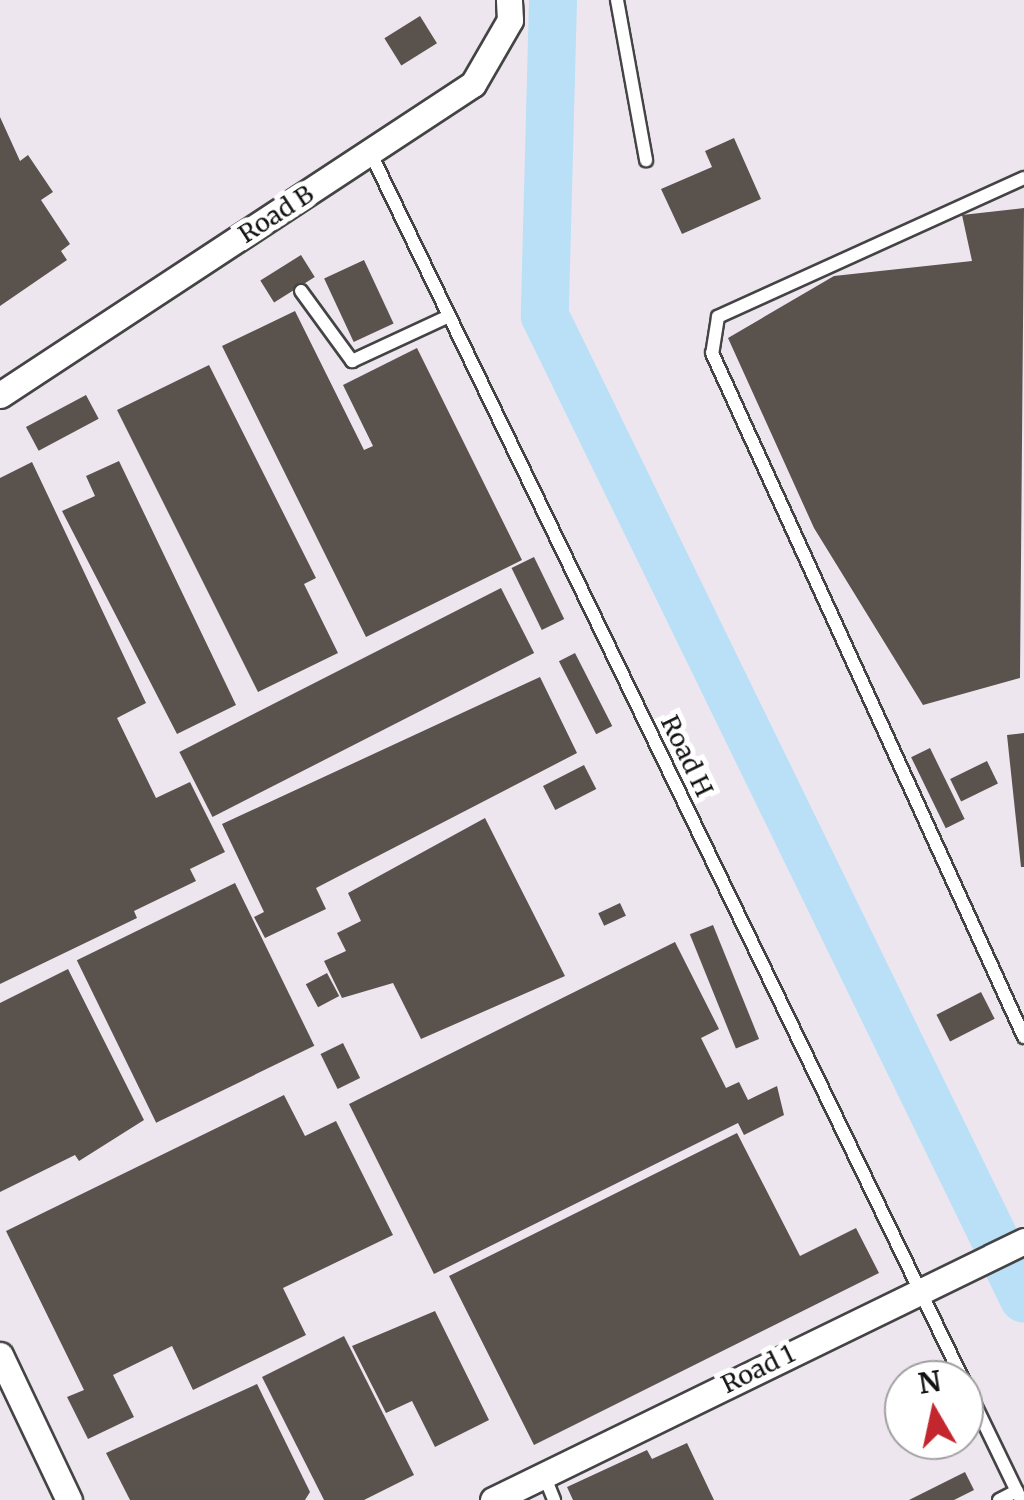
<!DOCTYPE html>
<html>
<head>
<meta charset="utf-8">
<style>
  body { margin:0 }
  #map { position:relative; width:1024px; height:1500px; overflow:hidden; background:#fffdf5; font-family:Merriweather,serif }
  div>[style] { position:absolute }
  [style*='--x'] { left:calc(var(--x)*1px); top:calc(var(--y)*1px); width:calc(var(--w)*1px); rotate:calc(var(--a)*1deg) }
  .industrial>* { inset:0; background:#eee6ef }
  .river>* { height:48px; margin:-24px; padding:0 24px; transform-origin:24px; border-radius:24px; background:#b9e0f7 }
  .building>* { inset:0; background:#5a524d; transform-origin:0 0 }
  .roads { filter:drop-shadow(2px 0 #444) drop-shadow(-2px 0 #444) drop-shadow(0 2px #444) drop-shadow(0 -2px #444) }
  .service>* { height:12px; margin:-6px; padding:0 6px; transform-origin:6px; border-radius:6px; background:#fff }
  .minor>* { height:25px; margin:-12.5px; padding:0 12.5px; transform-origin:12.5px; border-radius:12.5px; background:#fff }
  span { translate:-50% -50%; white-space:nowrap; text-align:center; line-height:1.15; -webkit-text-stroke:10px #fff; paint-order:stroke }
  .street-label { font-size:25px; color:#111 }
  .north { position:absolute; left:884px; top:1360px; width:100px; height:100px; box-sizing:border-box; background:#fff; border:2px solid #a0a0a0; border-radius:50%; rotate:351deg; font-size:28px; font-weight:700; line-height:40px; text-align:center; color:#111 }
  .north::after { content:''; display:block; margin:auto; width:35px; height:45px; background:#c4262e; clip-path:polygon(50% 0,100% 100%,50% 72%,0 100%) }
</style>
</head>
<body>
<div id="map">
  <div class="industrial">
    <div style="clip-path:polygon(evenodd,0 0,1024px 0,1024px 1500px,0 1500px,0 0,904px 1380px,964px 1380px,964px 1440px,904px 1440px,904px 1380px)"></div>
  </div>
  <div class="river">
    <div style="--x:553;--y:0;--w:316;--a:91.5"></div>
    <div style="--x:545;--y:316;--w:1093;--a:64.02"></div>
  </div>
  <div class="building">
    <div style="left:420px;top:16px;width:32px;height:42px;rotate:58deg"></div>
    <div style="clip-path:polygon(0 117px,20px 161px,28px 155px,53px 192px,41px 200px,70px 244px,61px 251px,67px 260px,0 306px)"></div>
    <div style="clip-path:polygon(734px 138px,761px 199px,682px 234px,661px 189px,712px 167px,705px 151px)"></div>
    <div style="clip-path:polygon(1024px 208px,1020px 678px,923px 705px,814px 528px,728px 338px,834px 276px,972px 261px,962px 215px)"></div>
    <div style="left:301px;top:255px;width:26px;height:48px;rotate:58deg"></div>
    <div style="left:364px;top:260px;width:70px;height:44px;rotate:65deg"></div>
    <div style="clip-path:polygon(295px 311px,364px 450px,373px 446px,343px 385px,417px 348px,522px 560px,366px 637px,222px 346px)"></div>
    <div style="clip-path:polygon(209px 365px,316px 578px,304px 584px,338px 653px,258px 692px,117px 410px)"></div>
    <div style="left:86px;top:395px;width:27px;height:68px;rotate:62deg"></div>
    <div style="clip-path:polygon(119px 461px,236px 705px,177px 734px,62px 511px,95px 496px,86px 476px)"></div>
    <div style="clip-path:polygon(32px 462px,146px 703px,117px 718px,156px 798px,190px 782px,225px 852px,190px 869px,196px 881px,134px 911px,137px 918px,0 984px,0 478px)"></div>
    <div style="left:534px;top:557px;width:69px;height:25px;rotate:64deg"></div>
    <div style="left:501px;top:588px;width:73px;height:361px;rotate:63deg"></div>
    <div style="left:575px;top:653px;width:82px;height:18px;rotate:63deg"></div>
    <div style="clip-path:polygon(540px 677px,577px 753px,316px 888px,326px 909px,265px 938px,254px 917px,264px 912px,222px 824px)"></div>
    <div style="clip-path:polygon(1024px 733px,1024px 867px,1021px 867px,1007px 735px)"></div>
    <div style="left:930px;top:748px;width:79px;height:21px;rotate:64deg"></div>
    <div style="left:987px;top:761px;width:25px;height:41px;rotate:64deg"></div>
    <div style="left:584px;top:765px;width:27px;height:46px;rotate:63deg"></div>
    <div style="clip-path:polygon(485px 818px,565px 976px,421px 1039px,393px 983px,342px 998px,324px 961px,346px 951px,337px 933px,361px 921px,348px 893px)"></div>
    <div style="left:235px;top:883px;width:181px;height:176px;rotate:64deg"></div>
    <div style="left:620px;top:903px;width:14px;height:24px;rotate:65deg"></div>
    <div style="left:713px;top:925px;width:123px;height:25px;rotate:68deg"></div>
    <div style="clip-path:polygon(675px 942px,719px 1029px,701px 1038px,726px 1088px,739px 1082px,748px 1100px,777px 1086px,784px 1115px,744px 1135px,738px 1123px,434px 1274px,349px 1104px)"></div>
    <div style="clip-path:polygon(68px 969px,144px 1120px,79px 1161px,75px 1155px,0 1192px,0 1003px)"></div>
    <div style="left:327px;top:973px;width:26px;height:24px;rotate:62deg"></div>
    <div style="left:981px;top:992px;width:30px;height:50px;rotate:63deg"></div>
    <div style="left:343px;top:1043px;width:39px;height:25px;rotate:64deg"></div>
    <div style="clip-path:polygon(284px 1095px,305px 1136px,336px 1121px,393px 1235px,283px 1288px,306px 1335px,193px 1390px,172px 1346px,113px 1375px,134px 1417px,88px 1439px,67px 1397px,84px 1390px,6px 1231px)"></div>
    <div style="clip-path:polygon(737px 1133px,800px 1256px,856px 1228px,879px 1273px,534px 1445px,449px 1276px)"></div>
    <div style="clip-path:polygon(435px 1311px,489px 1420px,435px 1447px,412px 1401px,386px 1413px,352px 1346px)"></div>
    <div style="clip-path:polygon(344px 1336px,414px 1475px,364px 1500px,324px 1500px,262px 1377px)"></div>
    <div style="clip-path:polygon(257px 1384px,310px 1492px,305px 1500px,130px 1500px,106px 1453px)"></div>
    <div style="clip-path:polygon(687px 1443px,714px 1500px,573px 1500px,567px 1487px,647px 1450px,652px 1459px)"></div>
    <div style="clip-path:polygon(965px 1472px,974px 1490px,954px 1500px,909px 1500px)"></div>
  </div>
  <div class="roads">
    <div class="service">
      <div style="--x:617;--y:0;--w:163;--a:79.7"></div>
      <div style="--x:370;--y:152;--w:1364;--a:64.22"></div>
      <div style="--x:1024;--y:178;--w:336;--a:155.6"></div>
      <div style="--x:718;--y:317;--w:36;--a:99"></div>
      <div style="--x:712;--y:353;--w:752;--a:65.48"></div>
      <div style="--x:301;--y:291;--w:87;--a:53.9"></div>
      <div style="--x:352;--y:361;--w:107;--a:-24.9"></div>
      <div style="--x:964;--y:1382;--w:131;--a:64.2"></div>
      <div style="--x:544;--y:1475;--w:27;--a:68"></div>
      <div style="--x:999;--y:1500;--w:20;--a:-27"></div>
    </div>
    <div class="minor">
      <div style="--x:0;--y:395;--w:566;--a:-33.33"></div>
      <div style="--x:473;--y:84;--w:74;--a:-60"></div>
      <div style="--x:510;--y:20;--w:20;--a:-93"></div>
      <div style="--x:0;--y:1355;--w:161;--a:64.6"></div>
      <div style="--x:493;--y:1500;--w:591;--a:-26"></div>
    </div>
  </div>
  <div class="street-label">
    <span style="left:276px;top:214px;rotate:-33deg">Road B</span>
    <span style="left:687px;top:756px;rotate:64deg">Road H</span>
    <span style="left:758px;top:1369px;rotate:-26deg">Road 1</span>
  </div>
  <div class="north">N</div>
</div>
</body>
</html>
